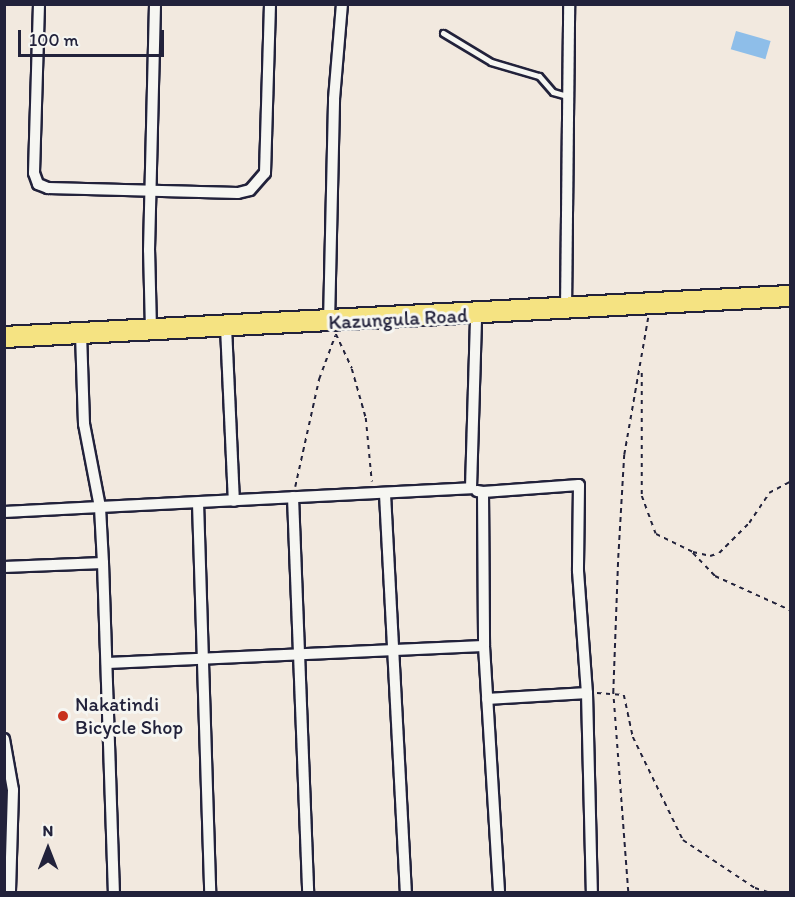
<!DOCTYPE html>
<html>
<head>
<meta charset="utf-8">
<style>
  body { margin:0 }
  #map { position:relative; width:795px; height:897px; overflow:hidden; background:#f2e9df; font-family:Itim,sans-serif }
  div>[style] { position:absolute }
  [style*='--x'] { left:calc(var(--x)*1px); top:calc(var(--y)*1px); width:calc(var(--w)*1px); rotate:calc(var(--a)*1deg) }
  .water>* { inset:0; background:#8ebee9; transform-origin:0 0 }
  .path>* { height:1.5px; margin-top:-0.75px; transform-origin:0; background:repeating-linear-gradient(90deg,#22223b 0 4.5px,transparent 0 9px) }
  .roads { filter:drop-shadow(2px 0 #22223b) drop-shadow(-2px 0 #22223b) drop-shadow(0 2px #22223b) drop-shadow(0 -2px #22223b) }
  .lane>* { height:5px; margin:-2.5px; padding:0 2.5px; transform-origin:2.5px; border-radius:2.5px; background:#f6f6f2 }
  .street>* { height:10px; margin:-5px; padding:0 5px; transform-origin:5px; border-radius:5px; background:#f6f6f2 }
  .highway>* { height:20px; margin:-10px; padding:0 10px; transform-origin:10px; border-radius:10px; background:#f5e382 }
  .dots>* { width:16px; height:16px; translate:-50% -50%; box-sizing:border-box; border:3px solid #f6f6f2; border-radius:50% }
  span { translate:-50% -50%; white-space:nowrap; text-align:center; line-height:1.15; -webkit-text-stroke:6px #f6f6f2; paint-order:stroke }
  .street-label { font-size:20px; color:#22223b }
  .poi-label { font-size:20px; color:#22223b }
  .left { translate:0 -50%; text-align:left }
  .frame { position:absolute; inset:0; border:6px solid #22223b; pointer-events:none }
  .north { position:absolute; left:18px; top:819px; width:60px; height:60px; -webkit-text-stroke:4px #f6f6f2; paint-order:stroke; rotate:0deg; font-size:16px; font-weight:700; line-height:24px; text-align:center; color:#22223b }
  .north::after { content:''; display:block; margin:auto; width:21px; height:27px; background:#22223b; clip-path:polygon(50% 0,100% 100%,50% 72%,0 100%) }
  .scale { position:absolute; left:18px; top:30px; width:146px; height:27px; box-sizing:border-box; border:3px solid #22223b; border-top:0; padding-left:8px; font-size:18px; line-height:21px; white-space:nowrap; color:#22223b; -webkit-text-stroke:4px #f6f6f2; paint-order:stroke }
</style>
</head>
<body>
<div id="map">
  <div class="water">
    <div style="left:736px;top:31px;width:36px;height:19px;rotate:16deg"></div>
  </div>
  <div class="path">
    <div style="--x:336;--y:334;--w:38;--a:65"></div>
    <div style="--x:352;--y:369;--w:51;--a:74.1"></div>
    <div style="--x:366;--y:418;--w:64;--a:84.6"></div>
    <div style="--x:642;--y:373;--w:123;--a:90"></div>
    <div style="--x:642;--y:496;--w:40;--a:69.8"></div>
    <div style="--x:656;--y:534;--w:41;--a:25.9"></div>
    <div style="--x:693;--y:552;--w:17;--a:13"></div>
    <div style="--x:710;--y:556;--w:9;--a:-18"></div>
    <div style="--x:719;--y:553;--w:42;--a:-45"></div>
    <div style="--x:749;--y:523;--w:36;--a:-56"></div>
    <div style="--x:769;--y:493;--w:24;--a:-28"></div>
    <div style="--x:295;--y:487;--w:111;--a:-77.5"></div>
    <div style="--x:319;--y:379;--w:46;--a:-69.6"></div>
    <div style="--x:693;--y:553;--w:32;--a:46"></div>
    <div style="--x:715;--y:576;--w:82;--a:24.4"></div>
    <div style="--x:597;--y:693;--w:27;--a:4"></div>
    <div style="--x:624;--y:695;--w:43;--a:77.9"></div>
    <div style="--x:633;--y:737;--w:114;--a:64.1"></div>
    <div style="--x:683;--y:840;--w:87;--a:33.7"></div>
    <div style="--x:755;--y:888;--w:14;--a:17"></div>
    <div style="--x:628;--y:892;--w:200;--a:-94.3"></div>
    <div style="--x:613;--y:693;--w:135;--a:-87.9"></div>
    <div style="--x:618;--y:558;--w:103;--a:-86.7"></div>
    <div style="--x:624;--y:455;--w:139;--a:-80.1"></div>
  </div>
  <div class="roads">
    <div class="lane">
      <div style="--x:443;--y:33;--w:56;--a:31.1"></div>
      <div style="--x:491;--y:62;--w:50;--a:16.3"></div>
      <div style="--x:539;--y:76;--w:21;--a:49"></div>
      <div style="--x:553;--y:92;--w:15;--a:16"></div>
    </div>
    <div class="street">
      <div style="--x:39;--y:4;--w:169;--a:91.7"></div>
      <div style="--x:34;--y:173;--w:12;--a:70"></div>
      <div style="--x:38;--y:184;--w:11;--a:22"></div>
      <div style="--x:48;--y:188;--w:190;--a:1.5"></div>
      <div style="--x:238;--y:193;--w:12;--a:-14"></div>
      <div style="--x:250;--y:190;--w:23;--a:-49"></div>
      <div style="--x:265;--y:173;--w:169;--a:-88.3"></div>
      <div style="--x:566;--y:310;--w:306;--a:-89.4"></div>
      <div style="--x:329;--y:323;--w:224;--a:-88.7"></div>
      <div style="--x:334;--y:99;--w:95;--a:-85.2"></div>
      <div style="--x:226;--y:327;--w:174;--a:87.4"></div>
      <div style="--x:151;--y:330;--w:80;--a:-91.4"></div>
      <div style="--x:149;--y:250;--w:246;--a:-88.6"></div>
      <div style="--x:477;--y:491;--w:6;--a:9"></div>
      <div style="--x:483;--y:492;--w:154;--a:89.6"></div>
      <div style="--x:484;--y:646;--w:246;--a:86.5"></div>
      <div style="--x:483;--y:492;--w:96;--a:-4.2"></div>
      <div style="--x:579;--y:485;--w:86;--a:90.7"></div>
      <div style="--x:578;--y:571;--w:122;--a:85.8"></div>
      <div style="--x:587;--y:693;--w:199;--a:88.6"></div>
      <div style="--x:385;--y:494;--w:399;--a:87"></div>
      <div style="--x:293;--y:497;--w:395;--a:87.8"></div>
      <div style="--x:198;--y:503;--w:389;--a:88.2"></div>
      <div style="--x:4;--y:512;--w:96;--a:-3"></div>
      <div style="--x:100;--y:507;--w:85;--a:-100.9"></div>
      <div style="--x:84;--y:424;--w:90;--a:-91.9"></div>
      <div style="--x:103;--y:563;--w:329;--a:88.1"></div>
      <div style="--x:4;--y:567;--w:99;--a:-2.3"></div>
      <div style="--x:103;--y:563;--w:56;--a:-93.1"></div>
      <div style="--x:100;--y:507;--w:371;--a:-2.9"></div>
      <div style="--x:471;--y:488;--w:172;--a:-88.3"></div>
      <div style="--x:107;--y:663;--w:377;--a:-2.6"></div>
      <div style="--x:487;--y:699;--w:100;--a:-3.4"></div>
      <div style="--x:4;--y:739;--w:52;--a:80"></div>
      <div style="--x:13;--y:790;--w:102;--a:91.7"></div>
    </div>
    <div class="highway">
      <div style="--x:4;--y:337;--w:787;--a:-2.99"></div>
    </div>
  </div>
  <div class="dots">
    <div style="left:63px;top:716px;background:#c8321e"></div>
  </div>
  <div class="street-label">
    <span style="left:398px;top:319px;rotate:-3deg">Kazungula Road</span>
  </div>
  <div class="poi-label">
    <span class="left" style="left:75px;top:716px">Nakatindi<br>Bicycle Shop</span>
  </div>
  <div class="frame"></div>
  <div class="north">N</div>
  <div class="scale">100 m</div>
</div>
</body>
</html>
